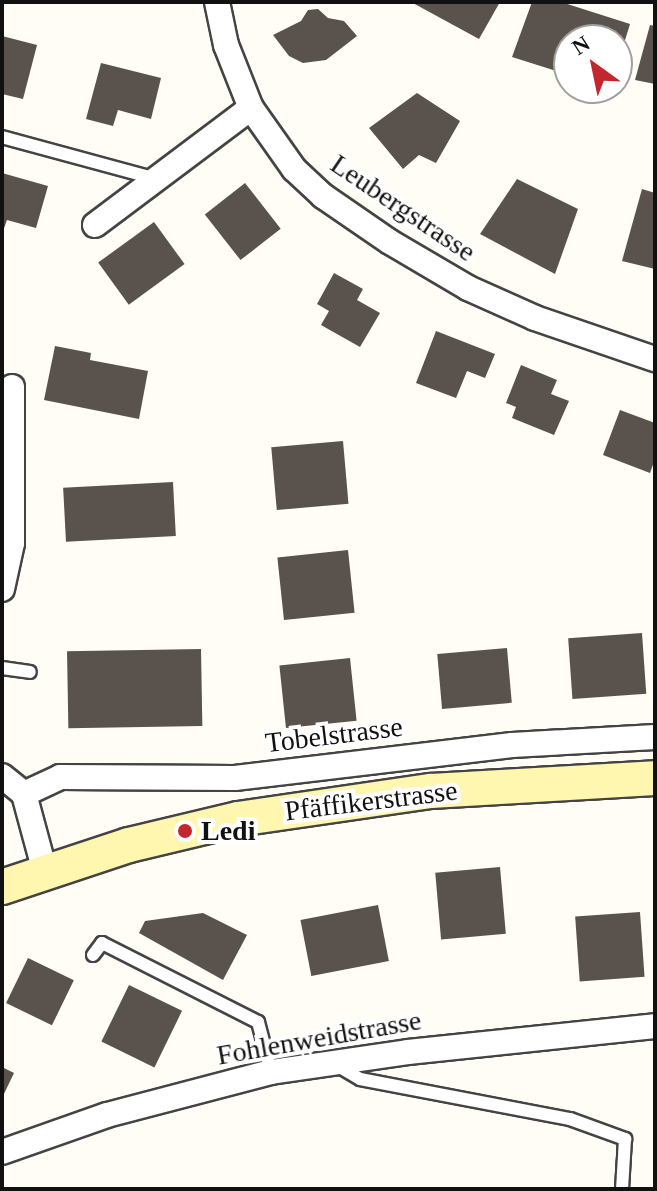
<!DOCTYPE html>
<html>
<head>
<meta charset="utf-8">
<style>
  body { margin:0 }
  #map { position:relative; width:657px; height:1191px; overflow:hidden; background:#fffdf5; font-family:"Times New Roman",serif }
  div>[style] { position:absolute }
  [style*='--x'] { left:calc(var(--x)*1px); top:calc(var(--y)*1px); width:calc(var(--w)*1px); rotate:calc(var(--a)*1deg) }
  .building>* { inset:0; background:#5a524d; transform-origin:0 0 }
  .roads { filter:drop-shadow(2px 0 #444) drop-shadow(-2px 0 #444) drop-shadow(0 2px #444) drop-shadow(0 -2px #444) }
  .lane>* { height:12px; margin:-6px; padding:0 6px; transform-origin:6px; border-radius:6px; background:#fff }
  .street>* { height:24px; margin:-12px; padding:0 12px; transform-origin:12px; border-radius:12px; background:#fff }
  .secondary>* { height:34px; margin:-17px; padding:0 17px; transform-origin:17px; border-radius:17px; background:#fff6b0 }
  .dots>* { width:22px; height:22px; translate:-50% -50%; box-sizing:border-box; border:4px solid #fff; border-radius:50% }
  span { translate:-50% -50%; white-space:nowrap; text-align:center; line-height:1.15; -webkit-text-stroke:8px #fff; paint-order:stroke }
  .street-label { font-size:28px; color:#111 }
  .poi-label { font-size:28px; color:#111; font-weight:700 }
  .left { translate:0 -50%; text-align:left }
  .frame { position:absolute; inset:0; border:4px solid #111; pointer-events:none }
  .north { position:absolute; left:553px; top:24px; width:80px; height:80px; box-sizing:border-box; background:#fff; border:2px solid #a0a0a0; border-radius:50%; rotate:327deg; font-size:22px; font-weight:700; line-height:32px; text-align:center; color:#111 }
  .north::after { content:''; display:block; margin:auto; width:28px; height:36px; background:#c4262e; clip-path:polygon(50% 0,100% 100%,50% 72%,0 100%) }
</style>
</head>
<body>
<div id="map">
  <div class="building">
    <div style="clip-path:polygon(411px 2px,500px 2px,479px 39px)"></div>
    <div style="clip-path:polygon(532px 2px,561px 2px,630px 24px,618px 63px,617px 40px,569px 40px,569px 75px,512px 57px)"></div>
    <div style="clip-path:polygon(318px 9px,328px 18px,344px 21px,357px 36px,326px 60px,303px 63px,289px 56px,273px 35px,301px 21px,308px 10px)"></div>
    <div style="clip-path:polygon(650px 25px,655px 26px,655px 84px,635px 80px)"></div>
    <div style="clip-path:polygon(2px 36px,37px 45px,23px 99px,2px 94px)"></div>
    <div style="clip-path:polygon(101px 63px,161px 78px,151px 119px,118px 110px,113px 126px,86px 119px)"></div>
    <div style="clip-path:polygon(417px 93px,460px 121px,436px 163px,419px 155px,403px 169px,369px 128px)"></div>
    <div style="clip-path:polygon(2px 173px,48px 186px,36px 228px,7px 220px,2px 234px)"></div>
    <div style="clip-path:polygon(517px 179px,578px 209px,555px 274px,480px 234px)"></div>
    <div style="left:245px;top:183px;width:58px;height:51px;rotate:52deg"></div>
    <div style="clip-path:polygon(642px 189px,655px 193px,655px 269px,622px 261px)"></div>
    <div style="left:154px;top:222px;width:52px;height:69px;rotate:54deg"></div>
    <div style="clip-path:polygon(334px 273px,363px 289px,357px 300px,380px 313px,360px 347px,321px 325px,329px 311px,317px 304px)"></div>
    <div style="clip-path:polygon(436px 331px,495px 354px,485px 378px,467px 371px,456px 398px,416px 383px)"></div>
    <div style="clip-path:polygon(55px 346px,91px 353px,90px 360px,148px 371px,139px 419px,44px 400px)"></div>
    <div style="clip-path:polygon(521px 365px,557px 380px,551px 394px,569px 401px,554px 435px,512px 418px,516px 407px,506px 403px)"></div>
    <div style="clip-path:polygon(620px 410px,655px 423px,655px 459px,650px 473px,603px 455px)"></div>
    <div style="left:343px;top:441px;width:63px;height:72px;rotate:85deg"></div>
    <div style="left:173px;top:482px;width:54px;height:110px;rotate:87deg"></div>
    <div style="left:348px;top:550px;width:63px;height:71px;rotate:84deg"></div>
    <div style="left:642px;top:633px;width:61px;height:74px;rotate:86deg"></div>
    <div style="left:507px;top:648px;width:55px;height:70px;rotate:85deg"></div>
    <div style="left:201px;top:649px;width:77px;height:134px;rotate:89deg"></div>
    <div style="left:350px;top:658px;width:63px;height:71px;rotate:84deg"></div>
    <div style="left:500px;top:867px;width:67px;height:65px;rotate:85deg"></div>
    <div style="left:378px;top:905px;width:57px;height:79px;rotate:79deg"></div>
    <div style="left:640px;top:912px;width:65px;height:65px;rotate:86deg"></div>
    <div style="clip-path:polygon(203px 913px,247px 935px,223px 980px,139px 933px,145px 921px)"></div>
    <div style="left:28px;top:958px;width:51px;height:50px;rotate:26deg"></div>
    <div style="left:129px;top:985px;width:59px;height:63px;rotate:26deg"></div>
    <div style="clip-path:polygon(2px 1067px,14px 1073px,2px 1098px)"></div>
  </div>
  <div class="roads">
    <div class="lane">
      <div style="--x:2;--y:137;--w:161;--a:15.2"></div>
      <div style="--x:2;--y:668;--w:28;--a:8"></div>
      <div style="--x:93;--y:955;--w:15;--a:-53"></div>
      <div style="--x:102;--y:943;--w:175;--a:26.9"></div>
      <div style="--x:258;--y:1022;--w:52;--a:75.4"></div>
      <div style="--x:335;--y:1064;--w:29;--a:31"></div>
      <div style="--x:360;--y:1079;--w:214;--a:10.8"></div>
      <div style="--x:570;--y:1119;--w:59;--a:20"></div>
      <div style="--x:625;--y:1139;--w:50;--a:93.4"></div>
    </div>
    <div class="street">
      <div style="--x:217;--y:2;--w:44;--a:78.2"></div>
      <div style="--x:226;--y:45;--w:68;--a:68.4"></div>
      <div style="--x:251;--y:108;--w:75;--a:54.8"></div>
      <div style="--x:294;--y:169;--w:40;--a:43"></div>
      <div style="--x:323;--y:196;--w:81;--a:34.5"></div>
      <div style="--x:390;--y:242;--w:91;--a:30.5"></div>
      <div style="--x:468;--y:288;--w:73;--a:24.1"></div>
      <div style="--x:535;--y:318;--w:127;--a:18.9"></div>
      <div style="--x:95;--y:225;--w:195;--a:-36.9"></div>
      <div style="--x:2;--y:589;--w:47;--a:-77.7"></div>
      <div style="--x:12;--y:543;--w:156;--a:-90"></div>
      <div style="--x:2;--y:776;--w:28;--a:39"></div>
      <div style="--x:24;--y:794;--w:81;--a:74.9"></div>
      <div style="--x:24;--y:794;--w:40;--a:-25"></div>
      <div style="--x:60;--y:777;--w:175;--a:0.3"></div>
      <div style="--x:235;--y:778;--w:279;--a:-6.8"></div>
      <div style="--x:512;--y:745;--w:143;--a:-3.2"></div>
      <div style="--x:2;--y:1152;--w:111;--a:-19.4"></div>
      <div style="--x:107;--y:1115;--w:170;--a:-14.7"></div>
      <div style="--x:271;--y:1072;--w:138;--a:-8.3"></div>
      <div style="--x:408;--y:1052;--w:248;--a:-6"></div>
    </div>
    <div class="secondary">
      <div style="--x:2;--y:887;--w:134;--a:-18.3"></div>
      <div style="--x:129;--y:845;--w:112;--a:-13.4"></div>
      <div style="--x:238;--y:819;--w:195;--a:-8.3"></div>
      <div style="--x:431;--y:791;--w:224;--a:-3.3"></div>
    </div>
  </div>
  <div class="dots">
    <div style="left:185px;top:831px;background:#c4262e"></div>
  </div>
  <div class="street-label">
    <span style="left:403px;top:208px;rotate:34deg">Leubergstrasse</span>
    <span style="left:334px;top:735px;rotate:-7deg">Tobelstrasse</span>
    <span style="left:371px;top:801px;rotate:-7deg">Pfäffikerstrasse</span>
    <span style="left:319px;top:1038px;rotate:-10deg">Fohlenweidstrasse</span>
  </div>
  <div class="poi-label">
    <span class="left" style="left:201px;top:831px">Ledi</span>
  </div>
  <div class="frame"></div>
  <div class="north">N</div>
</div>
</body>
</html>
